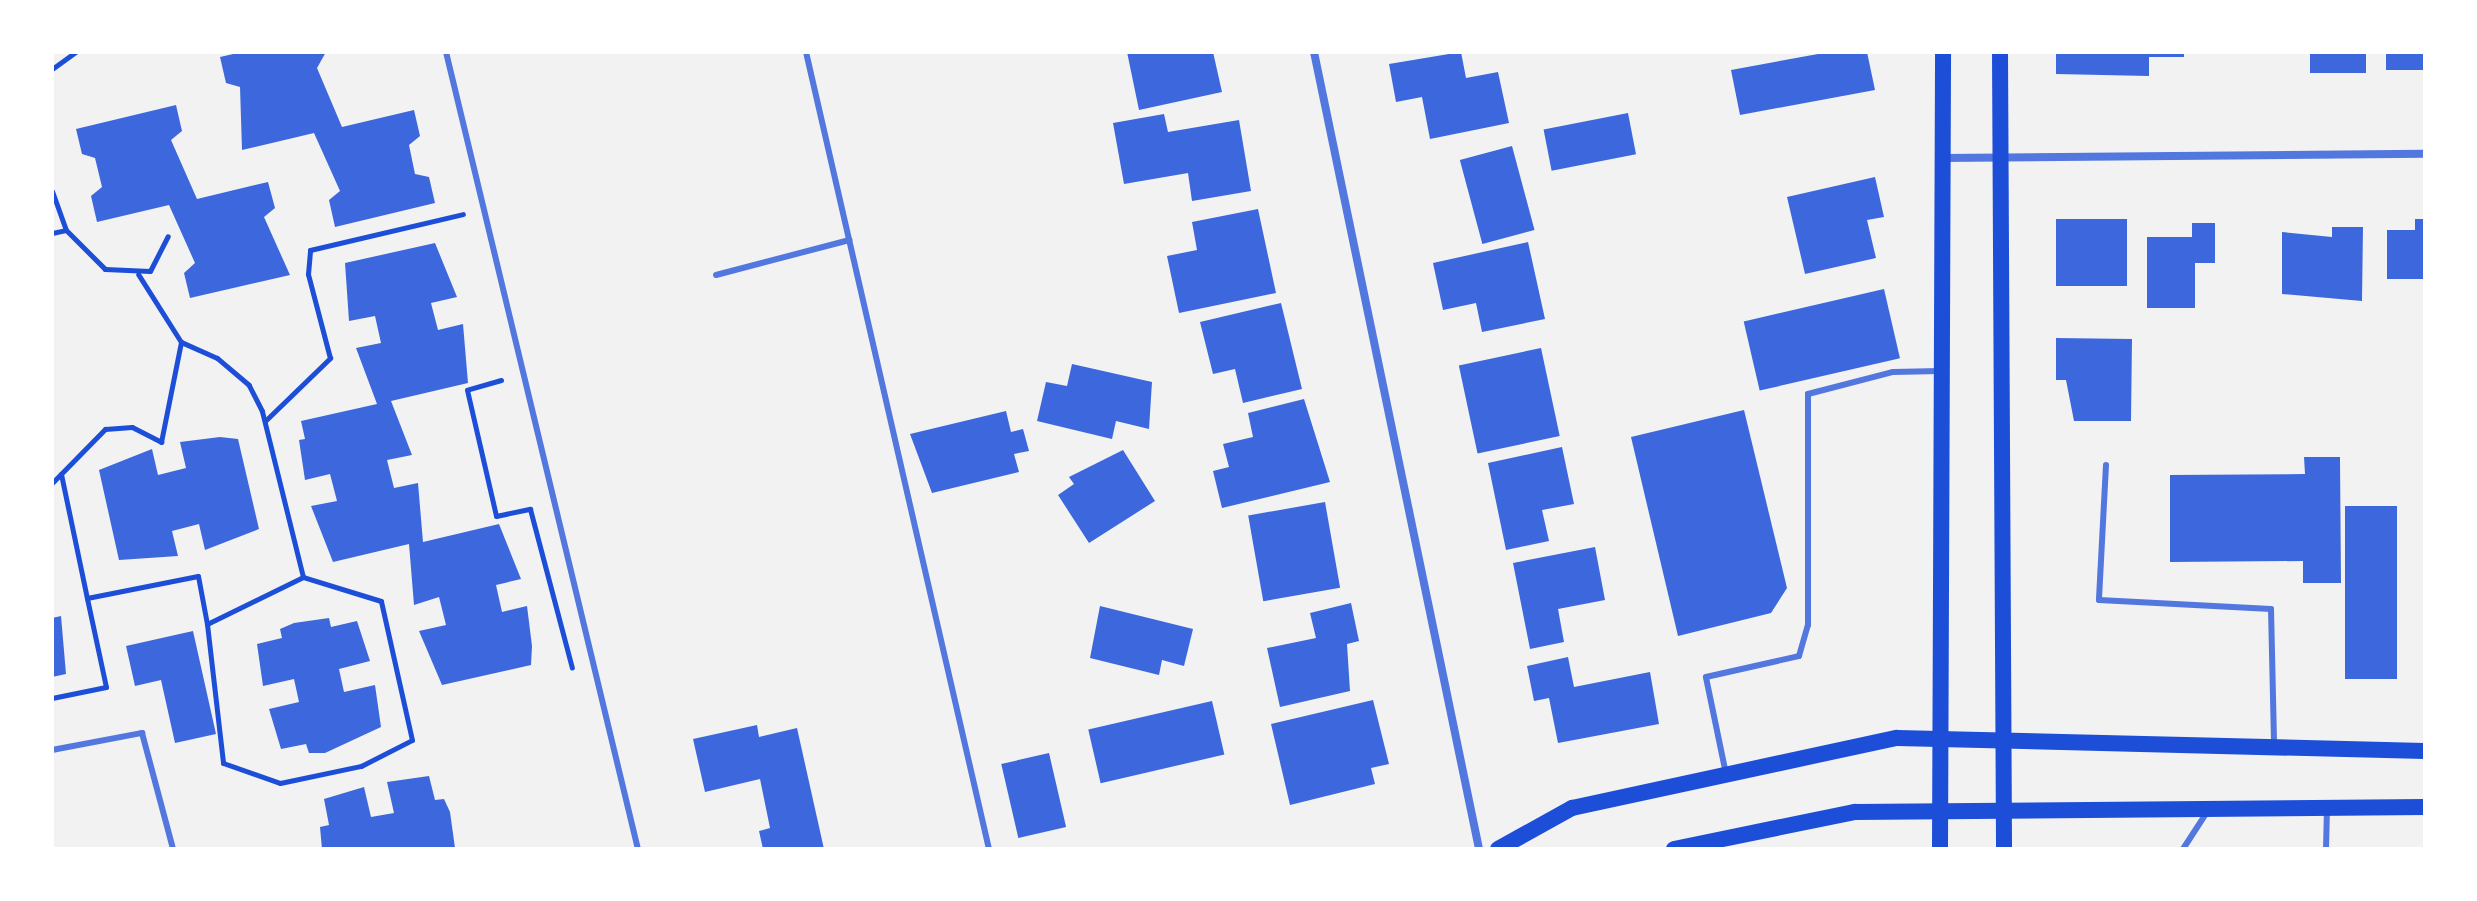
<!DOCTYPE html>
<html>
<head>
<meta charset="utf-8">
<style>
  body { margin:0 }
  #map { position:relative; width:2477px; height:901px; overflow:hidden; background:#f2f2f2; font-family:"Roboto Condensed",sans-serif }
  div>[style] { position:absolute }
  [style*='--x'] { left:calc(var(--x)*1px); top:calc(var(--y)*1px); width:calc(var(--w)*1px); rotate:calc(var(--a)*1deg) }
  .building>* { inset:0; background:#3d67dc; transform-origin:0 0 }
  .path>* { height:5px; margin:-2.5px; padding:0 2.5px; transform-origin:2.5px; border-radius:2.5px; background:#1d4ed8 }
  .service>* { height:6px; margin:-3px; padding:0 3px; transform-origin:3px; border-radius:3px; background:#5277de }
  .minor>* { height:8px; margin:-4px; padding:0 4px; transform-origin:4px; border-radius:4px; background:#5277de }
  .secondary>* { height:16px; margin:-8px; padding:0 8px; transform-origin:8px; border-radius:8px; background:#1d4ed8 }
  span { translate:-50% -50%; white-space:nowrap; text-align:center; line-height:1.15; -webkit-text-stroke:8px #fff; paint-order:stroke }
  .frame { position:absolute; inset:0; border:54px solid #fff; pointer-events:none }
</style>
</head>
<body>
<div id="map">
  <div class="building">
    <div style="clip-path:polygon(242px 52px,326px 52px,317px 68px,342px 127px,414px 110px,420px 136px,409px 145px,415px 174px,429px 177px,435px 203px,335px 227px,329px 200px,340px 191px,314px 133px,242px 150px,240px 87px,226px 83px,220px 57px)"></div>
    <div style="clip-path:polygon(1127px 52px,1213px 52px,1222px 92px,1139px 110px)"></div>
    <div style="clip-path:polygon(1461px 52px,1466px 78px,1498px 72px,1509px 123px,1430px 139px,1422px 97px,1396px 102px,1389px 64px)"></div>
    <div style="clip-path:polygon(1829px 52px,1867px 52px,1875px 90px,1740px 115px,1731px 70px)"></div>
    <div style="clip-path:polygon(2056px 52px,2184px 52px,2184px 57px,2149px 57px,2149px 76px,2056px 74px)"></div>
    <div style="left:2310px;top:52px;width:56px;height:21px"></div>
    <div style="left:2386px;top:52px;width:39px;height:18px"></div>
    <div style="clip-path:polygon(176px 105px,182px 131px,171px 140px,197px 199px,268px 182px,275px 208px,264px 217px,290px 275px,190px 298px,184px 273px,195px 263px,169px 205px,97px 222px,91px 196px,102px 187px,95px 158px,82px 154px,76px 129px)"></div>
    <div style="left:1628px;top:113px;width:42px;height:86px;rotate:79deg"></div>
    <div style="clip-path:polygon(1164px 114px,1168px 132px,1239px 120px,1251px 191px,1192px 201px,1188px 173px,1124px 184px,1113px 123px)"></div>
    <div style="left:1512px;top:146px;width:87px;height:54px;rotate:75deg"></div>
    <div style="clip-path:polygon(1875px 177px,1884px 217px,1867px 220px,1876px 258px,1805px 274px,1787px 197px)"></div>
    <div style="clip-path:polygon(1258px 209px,1276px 293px,1179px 313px,1167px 256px,1197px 250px,1192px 222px)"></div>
    <div style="left:2127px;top:219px;width:67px;height:71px;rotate:90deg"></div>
    <div style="clip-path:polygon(2415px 219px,2425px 219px,2425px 279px,2387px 279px,2387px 230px,2415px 230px)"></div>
    <div style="clip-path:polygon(2192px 223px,2215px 223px,2215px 263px,2195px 263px,2195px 308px,2147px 308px,2147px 237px,2192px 237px)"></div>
    <div style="clip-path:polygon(2332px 227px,2363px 227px,2362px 301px,2282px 294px,2282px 232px,2332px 237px)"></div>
    <div style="clip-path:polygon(1528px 242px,1545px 319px,1482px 332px,1476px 303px,1443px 310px,1433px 263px)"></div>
    <div style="clip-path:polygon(435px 243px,457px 297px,431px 303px,438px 330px,463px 324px,468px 383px,391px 401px,412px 455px,387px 460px,394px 488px,418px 483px,423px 542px,499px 524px,521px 579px,496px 585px,502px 612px,527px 606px,532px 646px,531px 665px,442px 685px,419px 631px,446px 625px,439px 597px,414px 605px,409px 544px,333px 562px,311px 506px,337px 501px,330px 474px,305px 480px,299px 440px,305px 439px,301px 421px,377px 404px,356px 348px,381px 343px,375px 316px,349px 321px,345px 263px)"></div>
    <div style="left:1884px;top:289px;width:71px;height:144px;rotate:77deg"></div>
    <div style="clip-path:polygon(1281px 303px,1302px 389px,1243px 403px,1235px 369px,1213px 374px,1200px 322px)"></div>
    <div style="clip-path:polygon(2056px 338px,2132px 339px,2131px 421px,2074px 421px,2066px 380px,2056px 380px)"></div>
    <div style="left:1541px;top:348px;width:90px;height:84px;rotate:78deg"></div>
    <div style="clip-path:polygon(1072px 364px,1152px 382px,1149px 429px,1116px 421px,1112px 439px,1037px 421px,1046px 382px,1067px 386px)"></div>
    <div style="clip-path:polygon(1304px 399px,1330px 482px,1222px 508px,1213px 471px,1229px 467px,1223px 444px,1253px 437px,1248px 413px)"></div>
    <div style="clip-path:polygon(1744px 410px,1787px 588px,1771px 613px,1678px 636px,1631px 437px)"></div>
    <div style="clip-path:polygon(1006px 411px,1011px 432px,1023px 429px,1029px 451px,1014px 454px,1019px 472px,932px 493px,910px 434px)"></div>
    <div style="clip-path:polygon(220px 437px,238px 439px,259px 529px,205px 550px,199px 524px,172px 531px,178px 556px,119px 560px,99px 470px,152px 449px,158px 475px,186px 468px,180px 442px)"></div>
    <div style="clip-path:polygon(1562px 447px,1574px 504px,1542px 510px,1549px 541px,1506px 550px,1488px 463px)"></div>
    <div style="clip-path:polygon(1123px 450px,1155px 501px,1089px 543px,1058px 495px,1074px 484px,1069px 477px)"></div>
    <div style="clip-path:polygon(2304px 457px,2340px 457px,2341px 583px,2303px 583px,2303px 561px,2170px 562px,2170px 475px,2305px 474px)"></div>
    <div style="left:1325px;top:502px;width:87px;height:78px;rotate:80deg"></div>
    <div style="left:2345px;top:506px;width:52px;height:173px"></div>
    <div style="clip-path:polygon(1595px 547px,1605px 600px,1558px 609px,1564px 642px,1530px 649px,1513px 563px)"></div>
    <div style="clip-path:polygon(1351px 603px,1359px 641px,1347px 644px,1350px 691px,1280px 707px,1267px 648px,1316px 638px,1310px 613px)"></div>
    <div style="clip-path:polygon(1100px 606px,1193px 629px,1184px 666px,1162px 660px,1159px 675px,1090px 658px)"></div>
    <div style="clip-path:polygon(61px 616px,66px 674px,52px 677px,52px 618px)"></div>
    <div style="clip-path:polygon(329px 618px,331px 627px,357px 621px,370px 661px,339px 669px,344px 692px,375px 685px,381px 727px,325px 753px,309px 753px,306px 744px,281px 749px,269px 709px,299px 702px,294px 679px,263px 686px,257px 644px,282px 638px,280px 629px,294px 623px)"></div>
    <div style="clip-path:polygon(193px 631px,216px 734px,175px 743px,161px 680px,135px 686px,126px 646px)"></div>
    <div style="clip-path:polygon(1568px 657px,1574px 687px,1650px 672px,1659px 724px,1558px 743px,1549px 698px,1534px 701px,1527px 666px)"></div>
    <div style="clip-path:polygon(1373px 700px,1389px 764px,1371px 768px,1375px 784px,1290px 805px,1271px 724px)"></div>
    <div style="left:1212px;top:701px;width:55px;height:127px;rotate:77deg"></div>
    <div style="clip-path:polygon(757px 725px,759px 737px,797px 728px,824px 849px,763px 849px,759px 831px,770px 828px,760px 779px,705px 792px,693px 739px)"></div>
    <div style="left:1049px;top:753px;width:76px;height:49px;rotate:77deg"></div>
    <div style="clip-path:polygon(429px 776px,435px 800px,444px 799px,450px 812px,455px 848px,322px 849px,320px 827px,329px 825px,324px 799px,364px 787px,371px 817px,394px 813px,387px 782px)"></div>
  </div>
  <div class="path">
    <div style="--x:52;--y:69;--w:29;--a:-36"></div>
    <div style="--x:52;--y:191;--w:41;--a:70.3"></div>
    <div style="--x:66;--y:230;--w:55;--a:45"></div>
    <div style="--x:105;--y:269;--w:45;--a:2.5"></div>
    <div style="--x:150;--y:271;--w:39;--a:-63"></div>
    <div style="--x:52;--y:233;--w:14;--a:-12"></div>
    <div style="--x:501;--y:380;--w:35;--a:164"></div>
    <div style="--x:467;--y:390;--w:129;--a:77"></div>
    <div style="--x:496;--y:516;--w:35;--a:-12"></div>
    <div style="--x:530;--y:509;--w:164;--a:75.2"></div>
    <div style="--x:265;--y:421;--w:91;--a:-44.1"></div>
    <div style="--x:330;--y:358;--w:87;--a:-104.7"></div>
    <div style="--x:308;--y:274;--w:24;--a:-85"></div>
    <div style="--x:310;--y:250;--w:157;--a:-13.2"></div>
    <div style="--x:61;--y:474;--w:127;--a:78.2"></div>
    <div style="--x:52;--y:483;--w:76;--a:-45.5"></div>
    <div style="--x:105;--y:429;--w:27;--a:-4"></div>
    <div style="--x:132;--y:427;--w:33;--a:27"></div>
    <div style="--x:161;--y:442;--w:102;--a:-78.7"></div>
    <div style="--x:181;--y:342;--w:80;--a:-122.3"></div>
    <div style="--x:207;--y:624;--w:140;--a:83.4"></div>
    <div style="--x:223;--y:763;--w:60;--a:19.3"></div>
    <div style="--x:280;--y:783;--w:83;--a:-11.9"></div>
    <div style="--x:361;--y:766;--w:57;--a:-27"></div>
    <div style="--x:412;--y:740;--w:142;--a:-102.6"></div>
    <div style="--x:381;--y:601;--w:82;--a:-162.9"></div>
    <div style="--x:52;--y:698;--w:55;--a:-11.5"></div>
    <div style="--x:106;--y:687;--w:91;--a:-102.1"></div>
    <div style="--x:87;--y:598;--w:113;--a:-11.2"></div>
    <div style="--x:198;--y:576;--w:49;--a:79.4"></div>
    <div style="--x:207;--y:624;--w:107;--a:-26.1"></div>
    <div style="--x:303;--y:577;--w:171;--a:-103.9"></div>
    <div style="--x:262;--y:411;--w:29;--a:-117"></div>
    <div style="--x:249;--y:385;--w:42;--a:-139.8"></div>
    <div style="--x:217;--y:358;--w:39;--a:-156"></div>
  </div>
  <div class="service">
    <div style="--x:446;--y:52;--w:820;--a:76.46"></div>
    <div style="--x:806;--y:52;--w:818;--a:77.07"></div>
    <div style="--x:716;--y:275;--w:138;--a:-14.7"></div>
    <div style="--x:2106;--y:465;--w:135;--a:93"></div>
    <div style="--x:2099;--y:600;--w:172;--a:3"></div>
    <div style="--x:2271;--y:609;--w:137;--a:88.7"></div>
    <div style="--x:52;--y:750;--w:92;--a:-10.7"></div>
    <div style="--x:142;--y:733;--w:120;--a:75"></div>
    <div style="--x:1726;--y:774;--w:99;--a:-101.7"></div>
    <div style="--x:1706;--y:677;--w:95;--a:-12.7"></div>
    <div style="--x:1799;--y:656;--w:32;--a:-74"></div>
    <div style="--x:1808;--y:625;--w:231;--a:-90"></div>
    <div style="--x:1808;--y:394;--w:88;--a:-14.5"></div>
    <div style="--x:1893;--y:372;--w:47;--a:-1.2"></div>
    <div style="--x:2183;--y:849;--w:44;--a:-57"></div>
    <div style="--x:2326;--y:849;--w:41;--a:-88.6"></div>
  </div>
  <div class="minor">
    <div style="--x:1314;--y:52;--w:814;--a:78.3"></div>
    <div style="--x:1943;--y:158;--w:482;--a:-0.5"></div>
  </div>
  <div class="secondary">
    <div style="--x:2000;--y:52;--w:797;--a:89.71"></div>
    <div style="--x:1498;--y:849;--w:85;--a:-29"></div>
    <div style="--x:1572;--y:808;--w:332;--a:-12.2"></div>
    <div style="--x:1897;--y:738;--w:528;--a:1.41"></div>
    <div style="--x:1674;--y:849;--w:185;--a:-11.6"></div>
    <div style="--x:1855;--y:812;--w:570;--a:-0.5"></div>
    <div style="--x:1940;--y:849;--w:797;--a:-89.78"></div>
  </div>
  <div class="frame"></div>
</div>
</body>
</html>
